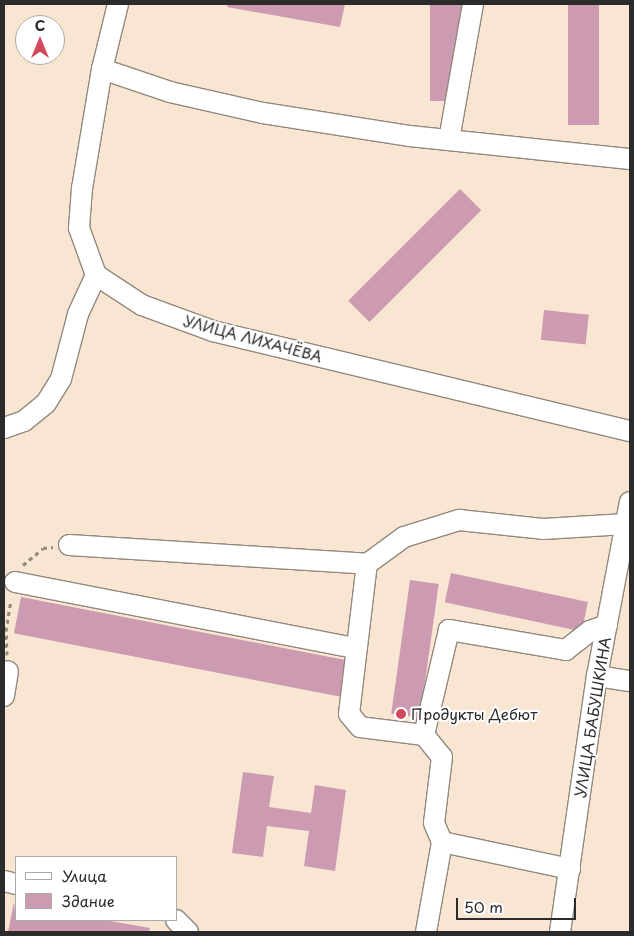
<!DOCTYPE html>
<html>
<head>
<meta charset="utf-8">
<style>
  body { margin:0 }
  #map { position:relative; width:634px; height:936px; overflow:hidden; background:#f8e6d2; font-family:"Playpen Sans",sans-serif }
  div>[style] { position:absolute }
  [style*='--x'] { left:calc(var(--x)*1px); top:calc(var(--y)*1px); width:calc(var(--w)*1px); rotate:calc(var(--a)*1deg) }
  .building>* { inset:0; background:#cc9ab1; transform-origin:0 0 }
  .path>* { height:3px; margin-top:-1.5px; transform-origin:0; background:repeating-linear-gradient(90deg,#92887e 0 4px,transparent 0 8px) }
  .roads { filter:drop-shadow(1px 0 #92887e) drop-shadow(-1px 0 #92887e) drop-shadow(0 1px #92887e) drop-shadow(0 -1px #92887e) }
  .minor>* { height:20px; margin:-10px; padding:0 10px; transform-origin:10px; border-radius:10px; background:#fff }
  .dots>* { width:14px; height:14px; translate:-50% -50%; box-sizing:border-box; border:2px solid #fff; border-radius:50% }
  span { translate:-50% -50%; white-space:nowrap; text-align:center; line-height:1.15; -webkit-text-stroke:4px #fff; paint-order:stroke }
  .street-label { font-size:15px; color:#2b2b2b }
  .poi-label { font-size:15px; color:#2b2b2b }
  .left { translate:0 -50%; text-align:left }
  .frame { position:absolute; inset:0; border:5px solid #2b2b2b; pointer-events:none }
  .legend { position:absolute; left:15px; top:856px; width:162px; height:65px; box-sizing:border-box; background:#fff; border:1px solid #aaa; margin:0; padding:6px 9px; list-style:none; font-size:15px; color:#2b2b2b }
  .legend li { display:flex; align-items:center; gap:10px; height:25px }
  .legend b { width:25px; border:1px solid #aaa }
  .north { position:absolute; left:15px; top:15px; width:50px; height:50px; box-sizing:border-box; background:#fff; border:1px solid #aaa; border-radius:50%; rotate:0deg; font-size:14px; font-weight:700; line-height:20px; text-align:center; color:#2b2b2b }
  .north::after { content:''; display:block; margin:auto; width:18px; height:22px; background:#d1495b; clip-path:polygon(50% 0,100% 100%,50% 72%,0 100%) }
  .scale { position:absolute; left:456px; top:898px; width:120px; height:22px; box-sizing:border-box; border:2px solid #2b2b2b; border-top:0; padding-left:6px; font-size:15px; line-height:18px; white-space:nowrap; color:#2b2b2b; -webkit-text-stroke:4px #fff; paint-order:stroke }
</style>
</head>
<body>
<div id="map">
  <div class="building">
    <div style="clip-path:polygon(228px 4px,345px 4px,340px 27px,227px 7px)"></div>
    <div style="left:430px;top:4px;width:32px;height:97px"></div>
    <div style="left:568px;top:4px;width:31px;height:121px"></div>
    <div style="left:460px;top:189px;width:30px;height:158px;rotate:45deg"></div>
    <div style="left:544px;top:310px;width:45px;height:30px;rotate:6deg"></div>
    <div style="left:451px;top:573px;width:140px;height:30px;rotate:12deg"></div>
    <div style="left:410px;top:580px;width:29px;height:135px;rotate:8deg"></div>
    <div style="left:21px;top:597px;width:333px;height:37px;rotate:11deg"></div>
    <div style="clip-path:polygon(243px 772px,274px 776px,269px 807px,311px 813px,315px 785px,346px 790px,335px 871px,304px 866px,309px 831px,267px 826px,263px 857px,232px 853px)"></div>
    <div style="clip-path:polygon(14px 902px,16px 920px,105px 920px,150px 928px,149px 932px,8px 932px)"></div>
  </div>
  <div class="path">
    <div style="--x:23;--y:565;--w:26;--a:-40"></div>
    <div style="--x:43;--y:548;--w:10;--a:-6"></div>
    <div style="--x:7;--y:655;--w:24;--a:-92"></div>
    <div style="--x:6;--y:631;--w:32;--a:-81"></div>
  </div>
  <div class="roads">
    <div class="minor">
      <div style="--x:118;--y:4;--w:67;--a:103.8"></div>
      <div style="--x:102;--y:69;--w:121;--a:99.5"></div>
      <div style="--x:82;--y:188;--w:40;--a:94.3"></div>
      <div style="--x:79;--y:228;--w:50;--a:70.1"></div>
      <div style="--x:96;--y:275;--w:55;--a:33.1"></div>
      <div style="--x:142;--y:305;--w:76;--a:20.1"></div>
      <div style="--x:213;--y:331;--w:429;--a:13.5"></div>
      <div style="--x:102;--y:69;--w:72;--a:18.7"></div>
      <div style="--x:170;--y:92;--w:95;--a:12.7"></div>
      <div style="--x:263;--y:113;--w:149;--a:8.9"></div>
      <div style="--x:410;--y:136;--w:221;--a:6"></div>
      <div style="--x:449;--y:140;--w:138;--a:-80"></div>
      <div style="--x:4;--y:428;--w:21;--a:-19"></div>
      <div style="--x:24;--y:421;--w:28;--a:-39"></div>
      <div style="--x:46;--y:403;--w:28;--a:-58"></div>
      <div style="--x:61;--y:379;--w:67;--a:-75.3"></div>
      <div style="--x:78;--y:314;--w:43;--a:-65.2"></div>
      <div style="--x:69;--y:545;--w:299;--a:3.6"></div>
      <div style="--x:15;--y:582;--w:347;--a:11"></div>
      <div style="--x:607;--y:625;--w:18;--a:161"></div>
      <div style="--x:590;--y:631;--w:31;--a:142"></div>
      <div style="--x:566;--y:650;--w:119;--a:-170.3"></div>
      <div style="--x:449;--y:630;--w:108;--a:103.4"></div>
      <div style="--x:424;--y:735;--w:64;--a:-172.9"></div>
      <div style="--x:360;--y:727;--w:17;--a:-130"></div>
      <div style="--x:349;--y:714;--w:151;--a:-83.2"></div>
      <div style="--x:367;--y:564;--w:46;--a:-36.1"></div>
      <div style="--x:404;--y:537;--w:58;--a:-17.2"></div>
      <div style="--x:459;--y:520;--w:84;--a:6.1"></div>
      <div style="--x:543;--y:529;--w:83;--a:-3.4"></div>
      <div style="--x:597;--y:676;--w:33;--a:9"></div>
      <div style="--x:4;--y:696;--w:25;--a:-81"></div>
      <div style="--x:424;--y:735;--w:28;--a:51"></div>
      <div style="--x:442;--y:757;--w:66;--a:96.9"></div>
      <div style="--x:434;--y:823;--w:21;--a:67"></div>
      <div style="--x:442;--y:842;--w:131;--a:11.9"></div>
      <div style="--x:4;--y:881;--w:12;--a:14"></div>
      <div style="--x:176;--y:920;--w:17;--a:45"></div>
      <div style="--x:426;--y:932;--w:91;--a:-79.9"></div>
      <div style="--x:560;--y:932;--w:259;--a:-81.8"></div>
      <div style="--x:597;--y:676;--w:177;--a:-79.3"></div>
    </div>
  </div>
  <div class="dots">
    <div style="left:401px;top:714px;background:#d1495b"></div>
  </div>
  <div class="street-label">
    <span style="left:253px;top:338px;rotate:15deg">УЛИЦА ЛИХАЧЁВА</span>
    <span style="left:592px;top:717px;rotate:-81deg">УЛИЦА БАБУШКИНА</span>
  </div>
  <div class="poi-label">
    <span class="left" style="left:411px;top:714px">Продукты Дебют</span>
  </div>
  <div class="frame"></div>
  <ul class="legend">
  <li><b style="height:6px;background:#fff"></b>Улица</li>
  <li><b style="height:14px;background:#cc9ab1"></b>Здание</li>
  </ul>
  <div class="north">С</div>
  <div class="scale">50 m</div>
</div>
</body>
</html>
